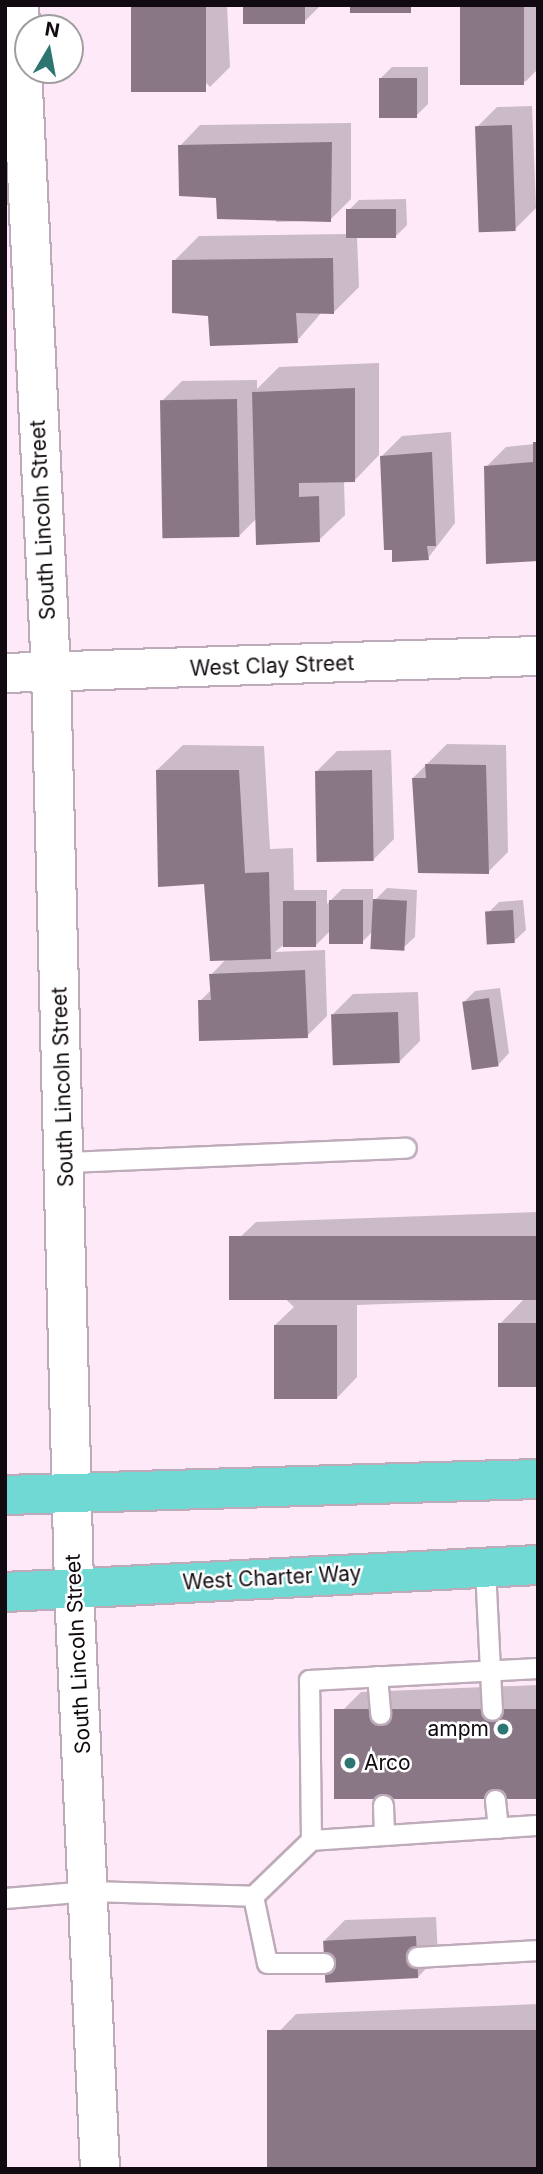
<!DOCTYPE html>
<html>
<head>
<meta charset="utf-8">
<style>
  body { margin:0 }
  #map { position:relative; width:543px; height:2174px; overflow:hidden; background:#fee9f9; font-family:Inter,sans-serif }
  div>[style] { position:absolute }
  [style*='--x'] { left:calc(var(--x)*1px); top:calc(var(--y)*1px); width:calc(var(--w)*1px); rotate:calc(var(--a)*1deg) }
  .shadow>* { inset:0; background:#0003 }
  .building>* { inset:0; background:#897786; transform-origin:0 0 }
  .roads { filter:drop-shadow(2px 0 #beabba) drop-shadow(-2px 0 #beabba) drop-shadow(0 2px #beabba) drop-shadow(0 -2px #beabba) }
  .lane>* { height:19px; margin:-9.5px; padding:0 9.5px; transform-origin:9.5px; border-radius:9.5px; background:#fff }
  .street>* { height:38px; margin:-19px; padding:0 19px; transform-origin:19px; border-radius:19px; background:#fff }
  .secondary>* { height:38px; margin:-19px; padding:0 19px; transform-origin:19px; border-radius:19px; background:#fff }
  .primary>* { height:38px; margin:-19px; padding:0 19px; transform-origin:19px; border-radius:19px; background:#70d9d4 }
  .dots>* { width:19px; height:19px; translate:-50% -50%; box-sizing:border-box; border:4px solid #fff; border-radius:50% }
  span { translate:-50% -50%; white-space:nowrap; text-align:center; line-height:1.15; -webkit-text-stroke:5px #fff; paint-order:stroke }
  .street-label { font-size:21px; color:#110a10 }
  .poi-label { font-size:21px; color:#110a10 }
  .right { translate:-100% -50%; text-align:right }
  .left { translate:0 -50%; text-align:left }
  .frame { position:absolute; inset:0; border:7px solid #110a10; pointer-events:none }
  .north { position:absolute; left:14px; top:14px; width:70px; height:70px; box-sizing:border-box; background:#fff; border:2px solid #a09d9f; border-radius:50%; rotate:10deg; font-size:19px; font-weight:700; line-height:28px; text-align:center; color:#110a10 }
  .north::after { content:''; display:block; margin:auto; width:24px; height:32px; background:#2d7571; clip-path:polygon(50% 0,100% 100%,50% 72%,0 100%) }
</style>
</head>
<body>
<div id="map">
  <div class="shadow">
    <div style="clip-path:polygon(133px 5px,227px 5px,230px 67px,210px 87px)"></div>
    <div style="clip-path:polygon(245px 5px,321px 5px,305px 21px)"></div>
    <div style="clip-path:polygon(462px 5px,538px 5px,538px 69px,525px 82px)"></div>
    <div style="clip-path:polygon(392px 67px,428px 67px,428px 104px,416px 116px,380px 79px)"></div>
    <div style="clip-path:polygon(532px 106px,536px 208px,515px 229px,477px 127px,497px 107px)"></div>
    <div style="clip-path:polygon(351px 123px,351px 199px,330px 220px,276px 222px,277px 217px,218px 196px,180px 146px,200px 125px)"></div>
    <div style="clip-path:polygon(406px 199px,407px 225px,396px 236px,357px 237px,359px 287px,334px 312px,322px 312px,297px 341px,210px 315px,174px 261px,199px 236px,348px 234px,348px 211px,359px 200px)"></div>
    <div style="clip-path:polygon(379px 363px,379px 455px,354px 481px,344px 481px,345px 515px,319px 540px,257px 518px,239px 536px,162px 401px,182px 381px,257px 380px,257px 389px,279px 367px)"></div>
    <div style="clip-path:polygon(451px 432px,455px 523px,428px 558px,382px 456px,402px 436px)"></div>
    <div style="clip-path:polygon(538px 440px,538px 559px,486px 467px,506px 447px,535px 444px)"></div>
    <div style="clip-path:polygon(447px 744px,506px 745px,508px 852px,488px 872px,413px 778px)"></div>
    <div style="clip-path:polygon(183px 745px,264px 746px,270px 849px,293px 848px,294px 890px,327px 890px,327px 904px,342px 889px,373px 889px,373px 902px,387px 888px,417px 890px,415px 937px,403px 948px,374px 930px,361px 943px,330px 931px,315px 946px,282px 946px,275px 952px,325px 950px,327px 1016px,307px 1036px,200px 1001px,212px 989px,211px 975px,227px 958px,206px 882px,157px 770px)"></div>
    <div style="clip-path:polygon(391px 750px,394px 839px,373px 860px,317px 771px,337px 751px)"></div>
    <div style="clip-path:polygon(523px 900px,526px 930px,514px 941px,487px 914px,499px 902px)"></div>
    <div style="clip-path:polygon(500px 988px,509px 1053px,498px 1065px,464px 1002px,475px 991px)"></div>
    <div style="clip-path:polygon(418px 992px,420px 1041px,399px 1062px,333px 1014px,353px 994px)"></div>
    <div style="clip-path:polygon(538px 1212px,538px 1385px,500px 1324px,524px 1299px,357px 1305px,357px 1377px,337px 1398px,275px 1325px,294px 1307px,230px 1247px,256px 1222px)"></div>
    <div style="clip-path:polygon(538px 1685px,538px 1797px,336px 1717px,361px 1692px)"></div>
    <div style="clip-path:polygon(436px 1917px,438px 1956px,418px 1977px,325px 1940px,345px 1920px)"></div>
    <div style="clip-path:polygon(538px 2004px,538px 2169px,261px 2169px,274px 2165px,269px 2042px,296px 2014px)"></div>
  </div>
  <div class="building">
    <div style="left:131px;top:5px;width:75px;height:87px"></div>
    <div style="left:243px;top:5px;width:62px;height:19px"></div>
    <div style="left:350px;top:5px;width:61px;height:8px"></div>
    <div style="left:460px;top:5px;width:64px;height:80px"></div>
    <div style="left:379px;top:78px;width:38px;height:40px"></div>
    <div style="left:512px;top:125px;width:106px;height:37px;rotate:88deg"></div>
    <div style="clip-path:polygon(332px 142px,331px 222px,217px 219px,216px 198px,179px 196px,178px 145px)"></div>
    <div style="left:396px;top:209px;width:29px;height:50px;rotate:90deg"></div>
    <div style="clip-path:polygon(333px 258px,334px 314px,296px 313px,298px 343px,210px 346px,208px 316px,172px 313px,172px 260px)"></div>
    <div style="clip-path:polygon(355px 388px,355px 482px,299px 483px,299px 497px,319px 496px,320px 542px,256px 545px,252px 392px)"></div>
    <div style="left:237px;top:399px;width:138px;height:77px;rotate:89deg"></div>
    <div style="clip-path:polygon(533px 442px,538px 442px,538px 561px,486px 564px,484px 466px,533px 462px)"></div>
    <div style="clip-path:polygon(432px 452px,436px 546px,427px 546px,429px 560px,392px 562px,392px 550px,384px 550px,380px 456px)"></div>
    <div style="clip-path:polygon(425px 764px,486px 765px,489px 874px,418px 873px,412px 778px,426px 778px)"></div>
    <div style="clip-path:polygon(156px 770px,239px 770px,245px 873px,269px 872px,271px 959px,210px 961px,204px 884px,158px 887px)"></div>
    <div style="left:372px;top:770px;width:91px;height:57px;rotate:89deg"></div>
    <div style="left:373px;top:899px;width:34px;height:50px;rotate:3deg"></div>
    <div style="left:329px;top:900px;width:34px;height:44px"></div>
    <div style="left:283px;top:901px;width:33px;height:46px"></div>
    <div style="left:513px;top:910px;width:33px;height:28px;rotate:87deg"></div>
    <div style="clip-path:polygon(305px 970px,308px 1038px,199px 1041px,198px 1000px,211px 1000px,209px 974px)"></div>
    <div style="left:489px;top:998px;width:69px;height:27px;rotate:82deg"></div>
    <div style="left:398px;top:1012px;width:51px;height:67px;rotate:88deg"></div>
    <div style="left:538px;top:1236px;width:64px;height:309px;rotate:90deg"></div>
    <div style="left:498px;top:1323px;width:40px;height:64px"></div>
    <div style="left:274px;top:1325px;width:63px;height:74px"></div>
    <div style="left:538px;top:1709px;width:90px;height:204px;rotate:90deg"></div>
    <div style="left:416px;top:1936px;width:42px;height:93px;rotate:87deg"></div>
    <div style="left:538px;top:2030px;width:139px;height:271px;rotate:90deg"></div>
  </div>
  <div class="roads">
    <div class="lane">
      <div style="--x:66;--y:1162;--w:340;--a:-2.4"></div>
      <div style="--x:485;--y:1568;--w:142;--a:87.2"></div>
      <div style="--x:377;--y:1676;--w:38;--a:85"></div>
      <div style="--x:495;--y:1800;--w:28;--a:84"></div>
      <div style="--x:383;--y:1805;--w:30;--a:88"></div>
      <div style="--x:311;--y:1840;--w:160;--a:-90.7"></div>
      <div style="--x:309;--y:1680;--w:229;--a:-3"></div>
      <div style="--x:253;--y:1896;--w:68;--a:78.2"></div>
      <div style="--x:267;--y:1963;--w:57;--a:0"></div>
      <div style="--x:5;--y:1898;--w:84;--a:-4.8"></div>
      <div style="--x:89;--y:1891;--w:164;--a:1.7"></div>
      <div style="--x:253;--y:1896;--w:81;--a:-44"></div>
      <div style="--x:311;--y:1840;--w:227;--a:-3.8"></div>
      <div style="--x:417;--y:1957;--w:121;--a:-3.3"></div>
    </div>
    <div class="street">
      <div style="--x:5;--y:673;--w:533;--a:-1.83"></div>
    </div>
    <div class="secondary">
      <div style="--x:19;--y:5;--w:667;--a:87.25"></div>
      <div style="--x:51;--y:671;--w:917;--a:88.56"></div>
      <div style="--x:74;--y:1588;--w:582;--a:87.44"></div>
    </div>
    <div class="primary">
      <div style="--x:5;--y:1495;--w:533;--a:-1.72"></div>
      <div style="--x:5;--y:1592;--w:534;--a:-2.9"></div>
    </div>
  </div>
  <div class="dots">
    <div style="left:503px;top:1729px;background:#2d7571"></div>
    <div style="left:350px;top:1763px;background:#2d7571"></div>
  </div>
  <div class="street-label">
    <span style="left:43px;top:520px;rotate:-93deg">South Lincoln Street</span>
    <span style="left:272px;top:666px;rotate:-2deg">West Clay Street</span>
    <span style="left:63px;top:1087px;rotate:-92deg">South Lincoln Street</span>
    <span style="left:272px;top:1578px;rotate:-3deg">West Charter Way</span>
    <span style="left:78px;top:1654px;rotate:-93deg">South Lincoln Street</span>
  </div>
  <div class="poi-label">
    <span class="right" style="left:489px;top:1729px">ampm</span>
    <span class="left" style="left:364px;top:1763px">Arco</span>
  </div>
  <div class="frame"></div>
  <div class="north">N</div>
</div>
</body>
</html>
